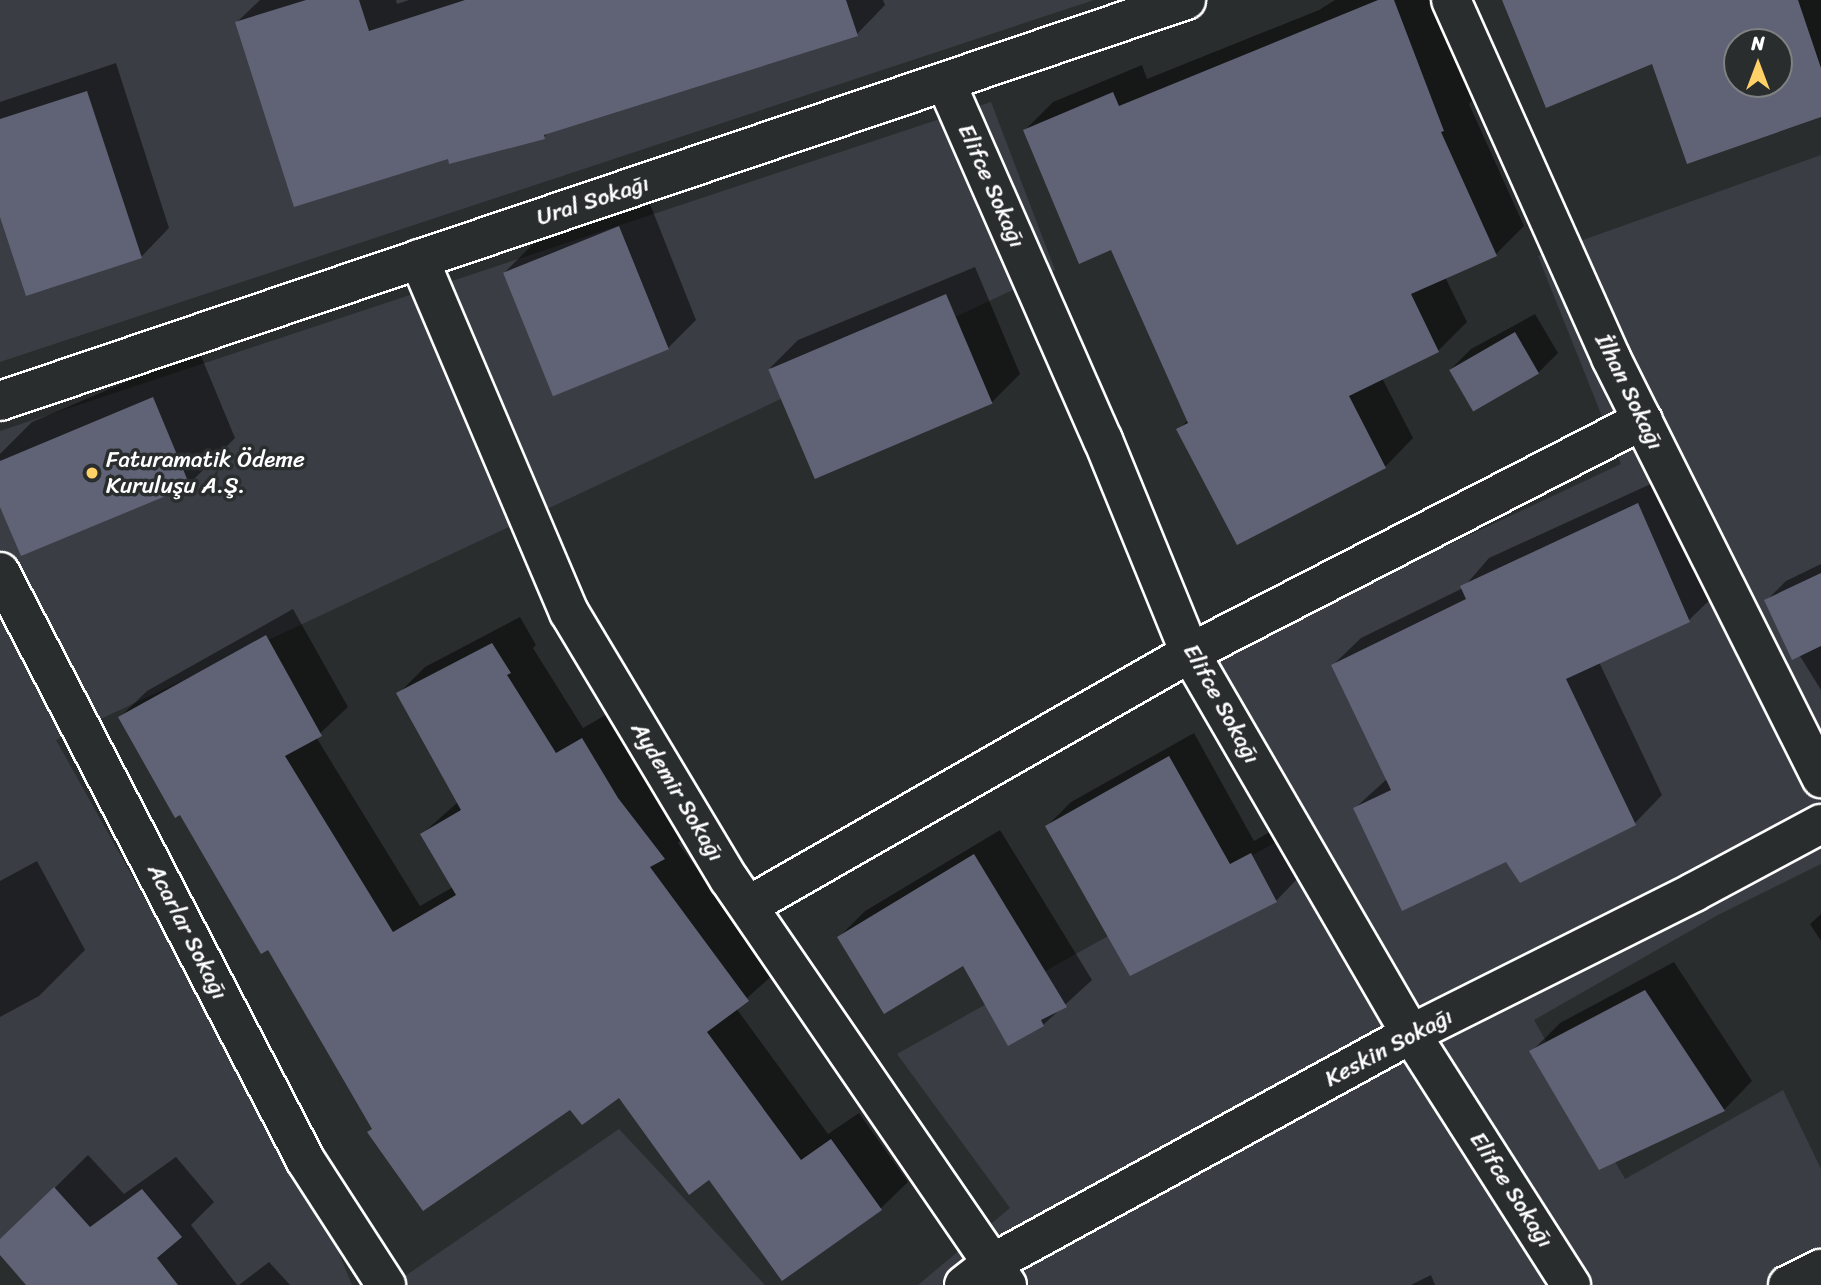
<!DOCTYPE html>
<html>
<head>
<meta charset="utf-8">
<style>
  body { margin:0 }
  #map { position:relative; width:1821px; height:1285px; overflow:hidden; background:#2a2d2e; font-family:Sriracha,sans-serif }
  div>[style] { position:absolute }
  [style*='--x'] { left:calc(var(--x)*1px); top:calc(var(--y)*1px); width:calc(var(--w)*1px); rotate:calc(var(--a)*1deg) }
  .built>* { inset:0; background:#3a3d43 }
  .shadow>* { inset:0; background:#0007 }
  .building>* { inset:0; background:#5f6375; transform-origin:0 0 }
  .roads { filter:drop-shadow(2px 0 #fff) drop-shadow(-2px 0 #fff) drop-shadow(0 2px #fff) drop-shadow(0 -2px #fff) }
  .minor>* { height:38px; margin:-19px; padding:0 19px; transform-origin:19px; border-radius:19px; background:#2a2d2e }
  .tertiary>* { height:38px; margin:-19px; padding:0 19px; transform-origin:19px; border-radius:19px; background:#2a2d2e }
  .dots>* { width:19px; height:19px; translate:-50% -50%; box-sizing:border-box; border:4px solid #2a2d2e; border-radius:50% }
  span { translate:-50% -50%; white-space:nowrap; text-align:center; line-height:1.15; -webkit-text-stroke:7px #2a2d2e; paint-order:stroke }
  .street-label { font-size:23px; color:#fff }
  .poi-label { font-size:23px; color:#fff }
  .left { translate:0 -50%; text-align:left }
  .north { position:absolute; left:1723px; top:28px; width:70px; height:70px; box-sizing:border-box; background:#2a2d2e; border:2px solid #7f8182; border-radius:50%; rotate:0deg; font-size:19px; font-weight:700; line-height:28px; text-align:center; color:#fff }
  .north::after { content:''; display:block; margin:auto; width:24px; height:32px; background:#ffd166; clip-path:polygon(50% 0,100% 100%,50% 72%,0 100%) }
</style>
</head>
<body>
<div id="map">
  <div class="built">
    <div style="clip-path:polygon(0 0,1094px 0,0 362px)"></div>
    <div style="clip-path:polygon(991px 102px,1055px 270px,56px 740px,327px 1224px,352px 1285px,28px 1285px,0 1255px,0 431px)"></div>
    <div style="clip-path:polygon(1821px 155px,1821px 864px,1718px 915px,1534px 1020px,1625px 1179px,1783px 1090px,1821px 1169px,1821px 1285px,918px 1285px,1010px 1208px,897px 1054px,1285px 837px,1198px 662px,1621px 464px,1538px 256px)"></div>
    <div style="clip-path:polygon(619px 1129px,765px 1285px,392px 1285px)"></div>
  </div>
  <div class="shadow">
    <div style="clip-path:polygon(260px 0,396px 0,397px 4px,409px 0,883px 0,885px 5px,857px 34px,550px 131px,544px 137px,449px 157px,237px 22px)"></div>
    <div style="clip-path:polygon(1335px 0,1433px 0,1472px 101px,1469px 104px,1524px 226px,1496px 254px,1445px 277px,1467px 322px,1438px 351px,1382px 378px,1413px 438px,1385px 467px,1179px 429px,1188px 420px,1112px 248px,1025px 130px,1053px 102px,1142px 65px,1147px 79px,1319px 10px)"></div>
    <div style="clip-path:polygon(evenodd,1504px 0,1821px 0,1821px 115px,1653px 62px,1504px 0,1737px 42px,1779px 42px,1779px 84px,1737px 84px,1737px 42px)"></div>
    <div style="clip-path:polygon(116px 63px,169px 228px,141px 257px,0 211px,0 102px)"></div>
    <div style="clip-path:polygon(648px 199px,696px 320px,667px 349px,505px 272px,533px 244px)"></div>
    <div style="clip-path:polygon(975px 267px,1020px 374px,991px 403px,770px 368px,798px 340px)"></div>
    <div style="clip-path:polygon(1535px 314px,1558px 353px,1538px 373px,1451px 369px,1471px 349px)"></div>
    <div style="clip-path:polygon(199px 351px,235px 438px,189px 484px,0 503px,0 454px,32px 422px)"></div>
    <div style="clip-path:polygon(1666px 477px,1717px 593px,1689px 620px,1599px 662px,1662px 795px,1635px 823px,1506px 860px,1355px 808px,1388px 778px,1333px 665px,1361px 638px,1463px 588px,1489px 558px)"></div>
    <div style="clip-path:polygon(1821px 564px,1821px 690px,1766px 601px,1786px 581px)"></div>
    <div style="clip-path:polygon(293px 609px,348px 707px,316px 737px,420px 906px,453px 887px,422px 834px,458px 802px,399px 693px,425px 667px,520px 617px,536px 645px,533px 648px,583px 728px,609px 713px,690px 831px,678px 843px,775px 973px,736px 1008px,828px 1134px,859px 1113px,908px 1182px,881px 1208px,782px 1279px,709px 1177px,619px 1095px,571px 1108px,373px 1128px,269px 948px,120px 717px,147px 691px)"></div>
    <div style="clip-path:polygon(1194px 733px,1254px 841px,1275px 829px,1300px 876px,1276px 901px,1047px 826px,1071px 802px)"></div>
    <div style="clip-path:polygon(1000px 830px,1092px 980px,1043px 1025px,964px 964px,839px 937px,865px 911px)"></div>
    <div style="clip-path:polygon(37px 861px,85px 950px,39px 996px,0 1017px,0 881px)"></div>
    <div style="clip-path:polygon(1821px 914px,1821px 941px,1810px 924px)"></div>
    <div style="clip-path:polygon(1674px 962px,1752px 1081px,1724px 1110px,1532px 1051px,1560px 1023px)"></div>
    <div style="clip-path:polygon(88px 1155px,124px 1194px,176px 1157px,214px 1202px,191px 1225px,237px 1285px,28px 1285px,0 1253px,0 1242px)"></div>
    <div style="clip-path:polygon(269px 1262px,290px 1285px,239px 1285px)"></div>
    <div style="clip-path:polygon(1431px 1275px,1435px 1285px,1411px 1285px)"></div>
  </div>
  <div class="building">
    <div style="clip-path:polygon(306px 0,359px 0,369px 31px,465px 0,846px 0,858px 36px,544px 135px,545px 139px,449px 164px,448px 159px,294px 207px,235px 22px)"></div>
    <div style="clip-path:polygon(1378px 0,1394px 0,1444px 131px,1441px 132px,1497px 256px,1411px 294px,1439px 352px,1349px 396px,1386px 468px,1237px 545px,1176px 429px,1188px 423px,1111px 250px,1079px 264px,1023px 130px,1113px 92px,1119px 106px)"></div>
    <div style="clip-path:polygon(evenodd,1502px 0,1798px 0,1821px 68px,1821px 117px,1687px 164px,1652px 64px,1546px 108px,1502px 0,1737px 42px,1779px 42px,1779px 84px,1737px 84px,1737px 42px)"></div>
    <div style="clip-path:polygon(87px 91px,142px 258px,26px 296px,0 217px,0 119px)"></div>
    <div style="left:619px;top:226px;width:133px;height:125px;rotate:68deg"></div>
    <div style="left:946px;top:294px;width:119px;height:193px;rotate:67deg"></div>
    <div style="left:1515px;top:332px;width:48px;height:76px;rotate:60deg"></div>
    <div style="clip-path:polygon(153px 397px,190px 486px,21px 556px,0 507px,0 461px)"></div>
    <div style="clip-path:polygon(1638px 503px,1690px 622px,1566px 679px,1636px 825px,1520px 883px,1506px 862px,1402px 911px,1353px 808px,1391px 790px,1331px 665px,1466px 599px,1460px 586px)"></div>
    <div style="clip-path:polygon(1821px 573px,1821px 646px,1792px 660px,1764px 600px)"></div>
    <div style="clip-path:polygon(266px 635px,322px 736px,285px 756px,393px 932px,456px 895px,420px 834px,461px 810px,396px 693px,492px 643px,511px 673px,507px 675px,556px 753px,582px 738px,618px 798px,665px 859px,650px 867px,749px 1001px,707px 1032px,801px 1160px,831px 1139px,882px 1210px,782px 1281px,709px 1180px,689px 1195px,619px 1098px,582px 1125px,570px 1110px,423px 1211px,367px 1132px,372px 1129px,268px 950px,261px 954px,180px 815px,175px 818px,118px 717px)"></div>
    <div style="clip-path:polygon(1169px 756px,1230px 864px,1251px 853px,1277px 902px,1130px 976px,1045px 826px)"></div>
    <div style="clip-path:polygon(974px 854px,1067px 1007px,1041px 1020px,1044px 1026px,1008px 1046px,963px 966px,884px 1014px,837px 937px)"></div>
    <div style="clip-path:polygon(1645px 990px,1725px 1111px,1599px 1170px,1529px 1051px)"></div>
    <div style="clip-path:polygon(54px 1187px,90px 1227px,142px 1189px,182px 1237px,157px 1258px,178px 1285px,26px 1285px,0 1255px,0 1239px)"></div>
  </div>
  <div class="roads">
    <div class="minor">
      <div style="--x:1451;--y:0;--w:392;--a:65.9"></div>
      <div style="--x:1611;--y:358;--w:470;--a:63.4"></div>
      <div style="--x:946;--y:83;--w:390;--a:66.3"></div>
      <div style="--x:1103;--y:440;--w:230;--a:67.8"></div>
      <div style="--x:1190;--y:653;--w:440;--a:59.9"></div>
      <div style="--x:1411;--y:1034;--w:298;--a:57.5"></div>
      <div style="--x:419;--y:259;--w:384;--a:67"></div>
      <div style="--x:569;--y:612;--w:311;--a:59.1"></div>
      <div style="--x:729;--y:879;--w:492;--a:55.6"></div>
      <div style="--x:0;--y:572;--w:664;--a:62.55"></div>
      <div style="--x:306;--y:1161;--w:148;--a:57.2"></div>
      <div style="--x:748;--y:906;--w:509;--a:-29.79"></div>
      <div style="--x:1190;--y:653;--w:509;--a:-27.22"></div>
      <div style="--x:964;--y:1285;--w:34;--a:-38"></div>
      <div style="--x:991;--y:1264;--w:479;--a:-28.7"></div>
      <div style="--x:1411;--y:1034;--w:317;--a:-26.6"></div>
      <div style="--x:1694;--y:892;--w:144;--a:-28.2"></div>
      <div style="--x:1788;--y:1285;--w:37;--a:-26"></div>
    </div>
    <div class="tertiary">
      <div style="--x:0;--y:401;--w:1252;--a:-18.68"></div>
    </div>
  </div>
  <div class="dots">
    <div style="left:92px;top:473px;background:#ffd166"></div>
  </div>
  <div class="street-label">
    <span style="left:991px;top:186px;rotate:66deg">Elifce Sokağı</span>
    <span style="left:593px;top:201px;rotate:-18deg">Ural Sokağı</span>
    <span style="left:1629px;top:392px;rotate:64deg">İlhan Sokağı</span>
    <span style="left:1221px;top:704px;rotate:61deg">Elifce Sokağı</span>
    <span style="left:677px;top:792px;rotate:59deg">Aydemir Sokağı</span>
    <span style="left:187px;top:932px;rotate:63deg">Acarlar Sokağı</span>
    <span style="left:1389px;top:1048px;rotate:-28deg">Keskin Sokağı</span>
    <span style="left:1511px;top:1190px;rotate:57deg">Elifce Sokağı</span>
  </div>
  <div class="poi-label">
    <span class="left" style="left:106px;top:473px">Faturamatik Ödeme<br>Kuruluşu A.Ş.</span>
  </div>
  <div class="north">N</div>
</div>
</body>
</html>
